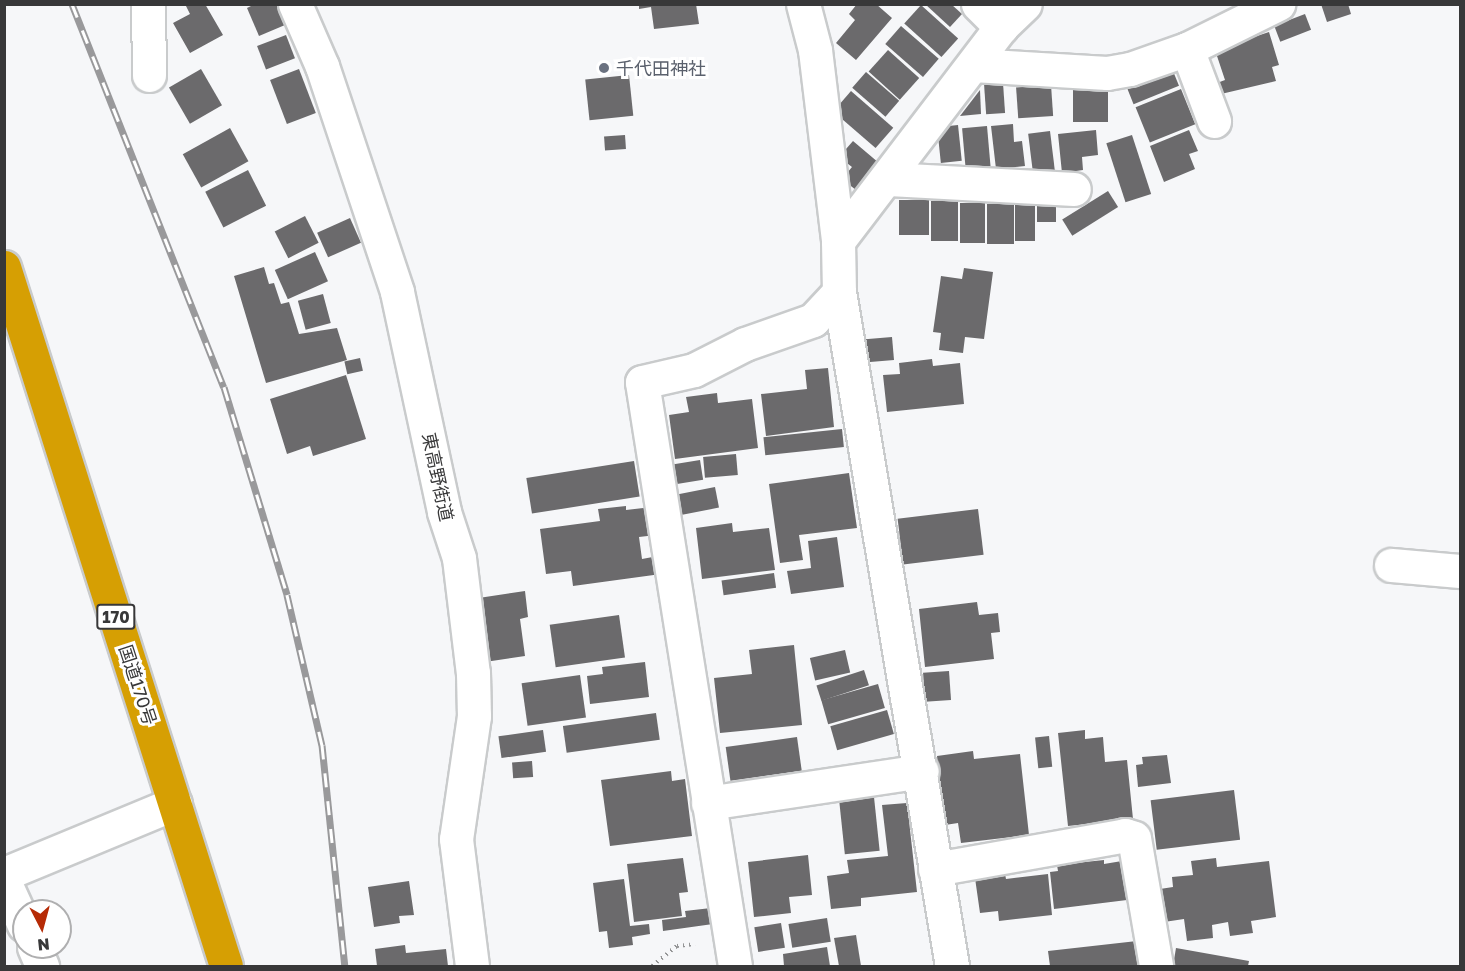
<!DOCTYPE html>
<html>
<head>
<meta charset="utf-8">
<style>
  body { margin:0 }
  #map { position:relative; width:1465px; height:971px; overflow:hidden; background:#f6f7f9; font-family:"Golos Text","Noto Sans JP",sans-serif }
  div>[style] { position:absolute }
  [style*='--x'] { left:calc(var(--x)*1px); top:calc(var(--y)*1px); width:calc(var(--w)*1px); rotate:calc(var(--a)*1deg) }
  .building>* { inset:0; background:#6b6a6c; transform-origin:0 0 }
  .path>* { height:4px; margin-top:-2px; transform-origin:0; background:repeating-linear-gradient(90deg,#949596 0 1.5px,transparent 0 6px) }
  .roads { filter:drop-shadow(2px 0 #c9cbcc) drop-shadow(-2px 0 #c9cbcc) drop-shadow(0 2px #c9cbcc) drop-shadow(0 -2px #c9cbcc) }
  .street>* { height:33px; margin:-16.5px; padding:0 16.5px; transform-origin:16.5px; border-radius:16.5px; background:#fff }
  .highway>* { height:33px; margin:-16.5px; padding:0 16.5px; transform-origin:16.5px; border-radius:16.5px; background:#d69f03 }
  .rail>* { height:7px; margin-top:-3.5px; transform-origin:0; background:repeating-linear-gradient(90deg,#fff 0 14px,#99999b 0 28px); box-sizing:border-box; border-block:2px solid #99999b }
  .dots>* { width:16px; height:16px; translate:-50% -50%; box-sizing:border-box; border:3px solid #fff; border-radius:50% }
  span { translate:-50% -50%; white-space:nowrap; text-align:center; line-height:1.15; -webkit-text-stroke:6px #fff; paint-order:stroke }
  .shield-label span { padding:2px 4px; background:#fff; border:2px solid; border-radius:4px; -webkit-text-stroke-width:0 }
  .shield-label { font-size:16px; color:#383839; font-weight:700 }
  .worship-label { font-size:18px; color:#5b616d }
  .left { translate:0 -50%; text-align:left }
  .street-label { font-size:18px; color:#383839 }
  .frame { position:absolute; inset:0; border:6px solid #383839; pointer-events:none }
  .north { position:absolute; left:12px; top:899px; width:60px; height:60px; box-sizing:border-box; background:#fff; border:2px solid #afafb0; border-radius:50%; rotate:174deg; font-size:16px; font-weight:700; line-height:24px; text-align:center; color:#383839 }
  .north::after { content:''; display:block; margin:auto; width:21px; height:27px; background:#b62b06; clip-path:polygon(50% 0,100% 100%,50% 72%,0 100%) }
</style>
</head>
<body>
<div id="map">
  <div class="building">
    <div style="clip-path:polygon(185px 4px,205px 4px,223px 35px,190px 53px,173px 23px,190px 14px)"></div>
    <div style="clip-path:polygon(255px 4px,277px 4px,285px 25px,259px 36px,247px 8px)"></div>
    <div style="clip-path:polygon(639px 4px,696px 4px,699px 24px,654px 29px,651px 7px,639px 9px)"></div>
    <div style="clip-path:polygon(857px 4px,876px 4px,892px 18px,856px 60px,836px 43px,855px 20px,849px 14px)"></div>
    <div style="clip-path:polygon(925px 4px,951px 4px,962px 14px,950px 27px)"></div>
    <div style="clip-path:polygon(1321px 4px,1348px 4px,1351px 14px,1327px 22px)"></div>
    <div style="left:921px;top:5px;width:50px;height:25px;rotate:42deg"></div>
    <div style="left:1305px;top:14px;width:17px;height:33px;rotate:69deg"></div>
    <div style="left:901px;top:26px;width:50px;height:24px;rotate:41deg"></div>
    <div style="clip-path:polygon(1269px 32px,1279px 65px,1272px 67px,1276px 81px,1221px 94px,1217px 83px,1225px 80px,1215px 50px)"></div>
    <div style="left:286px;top:35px;width:25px;height:31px;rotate:69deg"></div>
    <div style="left:888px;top:50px;width:42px;height:29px;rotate:42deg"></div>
    <div style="left:201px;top:69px;width:42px;height:37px;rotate:60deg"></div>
    <div style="left:299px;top:69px;width:47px;height:31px;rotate:69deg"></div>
    <div style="left:1173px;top:71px;width:16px;height:49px;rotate:68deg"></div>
    <div style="left:866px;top:72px;width:44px;height:21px;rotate:41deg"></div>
    <div style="left:629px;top:75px;width:41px;height:44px;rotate:84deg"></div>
    <div style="left:1003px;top:83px;width:30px;height:19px;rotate:86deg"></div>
    <div style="left:1051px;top:85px;width:31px;height:35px;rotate:86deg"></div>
    <div style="left:1073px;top:87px;width:35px;height:35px"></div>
    <div style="left:1181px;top:89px;width:38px;height:49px;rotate:68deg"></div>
    <div style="clip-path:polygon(980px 90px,981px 114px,960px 116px)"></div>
    <div style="left:851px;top:91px;width:56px;height:27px;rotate:41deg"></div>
    <div style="clip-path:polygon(1013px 124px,1014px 142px,1022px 141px,1025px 166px,996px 169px,991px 126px)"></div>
    <div style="left:958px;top:125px;width:36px;height:21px;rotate:84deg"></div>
    <div style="left:987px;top:126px;width:42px;height:25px;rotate:85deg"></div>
    <div style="left:230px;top:128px;width:38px;height:54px;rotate:61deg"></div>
    <div style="clip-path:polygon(1096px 130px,1098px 155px,1082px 157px,1083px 170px,1062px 173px,1058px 134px)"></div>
    <div style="clip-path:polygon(1189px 130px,1198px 151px,1189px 154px,1195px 169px,1164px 182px,1150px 146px)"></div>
    <div style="left:1050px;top:131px;width:40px;height:22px;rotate:83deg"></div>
    <div style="left:625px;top:135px;width:14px;height:21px;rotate:86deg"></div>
    <div style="left:1132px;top:135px;width:62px;height:27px;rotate:72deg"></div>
    <div style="clip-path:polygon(853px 141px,879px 163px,856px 190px,842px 179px,852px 167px,839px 157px)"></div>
    <div style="left:248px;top:170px;width:40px;height:48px;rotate:63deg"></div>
    <div style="left:1108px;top:191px;width:19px;height:54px;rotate:58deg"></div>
    <div style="left:899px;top:200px;width:30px;height:35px"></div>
    <div style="left:931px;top:201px;width:27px;height:40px"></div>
    <div style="left:960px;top:203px;width:25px;height:40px"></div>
    <div style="left:987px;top:204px;width:27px;height:40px"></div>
    <div style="left:1015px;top:205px;width:20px;height:36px"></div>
    <div style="left:1037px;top:206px;width:19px;height:16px"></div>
    <div style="left:305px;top:216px;width:30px;height:34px;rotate:63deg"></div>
    <div style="left:350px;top:218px;width:27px;height:36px;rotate:66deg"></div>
    <div style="left:315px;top:252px;width:32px;height:44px;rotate:66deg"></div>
    <div style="clip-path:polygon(264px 267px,269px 284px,274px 283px,281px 304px,289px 302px,299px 334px,337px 328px,347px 360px,266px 383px,234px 276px)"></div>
    <div style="clip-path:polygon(964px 268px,993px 272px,984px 339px,965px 337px,963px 353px,939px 350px,941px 333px,933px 332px,941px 276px,962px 279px)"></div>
    <div style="left:323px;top:294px;width:30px;height:26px;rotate:75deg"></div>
    <div style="left:892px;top:337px;width:23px;height:30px;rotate:85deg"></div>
    <div style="left:360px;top:358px;width:13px;height:16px;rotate:77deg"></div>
    <div style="clip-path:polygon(932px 359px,933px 366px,960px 363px,964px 404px,887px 412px,883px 375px,900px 374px,899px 363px)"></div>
    <div style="clip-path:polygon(828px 368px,834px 427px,766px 436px,761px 394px,807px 389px,805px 370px)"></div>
    <div style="clip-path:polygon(346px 375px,366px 439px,313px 456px,310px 446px,287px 454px,270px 399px)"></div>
    <div style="clip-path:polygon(717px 393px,718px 403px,752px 399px,758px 448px,675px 459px,669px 415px,689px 412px,686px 397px)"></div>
    <div style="left:842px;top:429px;width:18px;height:79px;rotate:84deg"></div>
    <div style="left:736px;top:454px;width:21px;height:33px;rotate:85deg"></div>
    <div style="left:700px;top:460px;width:20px;height:28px;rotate:81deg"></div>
    <div style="left:634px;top:461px;width:36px;height:109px;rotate:81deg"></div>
    <div style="clip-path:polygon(849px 473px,857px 528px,799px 535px,803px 560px,780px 563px,769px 484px)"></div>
    <div style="left:715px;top:487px;width:21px;height:40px;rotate:79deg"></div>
    <div style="clip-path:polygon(626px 506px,626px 510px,652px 507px,656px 535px,639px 537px,642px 559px,658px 556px,661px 574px,573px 586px,571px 571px,546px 574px,540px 529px,600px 521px,598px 509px)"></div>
    <div style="left:978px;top:509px;width:46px;height:81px;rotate:83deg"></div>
    <div style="clip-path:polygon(732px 523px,733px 532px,769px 528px,775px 570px,702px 579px,696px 528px)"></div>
    <div style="clip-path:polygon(837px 537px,844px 587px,791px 594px,787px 571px,811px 568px,808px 541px)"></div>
    <div style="left:774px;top:573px;width:15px;height:53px;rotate:82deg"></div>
    <div style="clip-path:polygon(525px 591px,528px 617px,520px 619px,525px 656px,485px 662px,472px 599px)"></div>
    <div style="clip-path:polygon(977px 602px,979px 615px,998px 613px,1000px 632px,991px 633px,994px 659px,925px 667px,919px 609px)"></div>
    <div style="left:619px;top:615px;width:43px;height:70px;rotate:82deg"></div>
    <div style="clip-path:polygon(794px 645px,802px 725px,720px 733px,714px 678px,752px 674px,749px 650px)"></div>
    <div style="left:845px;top:650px;width:23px;height:36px;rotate:77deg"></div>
    <div style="clip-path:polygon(645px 662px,649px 697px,590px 704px,587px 676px,603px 674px,602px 667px)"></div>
    <div style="left:864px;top:670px;width:16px;height:50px;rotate:72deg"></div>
    <div style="left:949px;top:671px;width:29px;height:26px;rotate:86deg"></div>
    <div style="left:580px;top:675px;width:43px;height:59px;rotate:82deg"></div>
    <div style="left:878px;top:684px;width:25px;height:59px;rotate:74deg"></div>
    <div style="left:887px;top:710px;width:25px;height:59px;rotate:74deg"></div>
    <div style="left:656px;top:713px;width:27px;height:94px;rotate:82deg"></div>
    <div style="left:543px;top:730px;width:22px;height:45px;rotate:82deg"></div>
    <div style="clip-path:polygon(1085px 730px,1085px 739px,1103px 737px,1105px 762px,1127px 760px,1133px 819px,1068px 826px,1058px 733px)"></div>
    <div style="left:1049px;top:736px;width:31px;height:14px;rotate:84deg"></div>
    <div style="left:797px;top:737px;width:34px;height:72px;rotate:82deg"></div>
    <div style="clip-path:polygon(973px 751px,974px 759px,1020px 754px,1029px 835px,961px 843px,958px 823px,945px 825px,937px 756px)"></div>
    <div style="clip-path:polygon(1167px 755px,1171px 783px,1138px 787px,1136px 765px,1143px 764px,1142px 757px)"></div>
    <div style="left:532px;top:761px;width:16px;height:20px;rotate:86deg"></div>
    <div style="clip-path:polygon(671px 771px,672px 781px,685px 779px,692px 836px,610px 846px,601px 780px)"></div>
    <div style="left:1234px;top:790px;width:50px;height:84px;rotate:83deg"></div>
    <div style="left:874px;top:797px;width:54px;height:35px;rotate:84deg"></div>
    <div style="clip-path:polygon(907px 803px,917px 892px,861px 898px,861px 906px,831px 909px,827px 876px,849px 873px,847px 860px,888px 856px,882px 805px)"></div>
    <div style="clip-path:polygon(808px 855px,812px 895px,789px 897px,791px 913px,754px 917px,748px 862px)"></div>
    <div style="clip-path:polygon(683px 858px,688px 892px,679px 893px,682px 916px,634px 922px,627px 864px)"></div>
    <div style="clip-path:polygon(1216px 858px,1217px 867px,1269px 861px,1276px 917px,1251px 921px,1253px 933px,1230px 936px,1228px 922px,1212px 925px,1213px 938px,1187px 941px,1184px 919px,1164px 922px,1160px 889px,1173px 887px,1172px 877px,1193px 875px,1191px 861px)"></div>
    <div style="clip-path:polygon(1104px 860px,1104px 864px,1122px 861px,1127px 900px,1054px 909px,1050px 872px,1058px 871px,1057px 865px)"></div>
    <div style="clip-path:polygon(1005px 874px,1006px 879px,1048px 874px,1052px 915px,999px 921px,998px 911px,980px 913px,975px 878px)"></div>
    <div style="clip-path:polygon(624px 879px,630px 926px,649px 924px,650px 934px,632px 937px,633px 945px,609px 948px,607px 931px,599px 932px,593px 883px)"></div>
    <div style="clip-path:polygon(409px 881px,414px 915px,399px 916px,400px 923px,374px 927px,368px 887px)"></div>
    <div style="clip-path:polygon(711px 908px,713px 924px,663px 931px,662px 920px,686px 917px,685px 911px)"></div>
    <div style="left:827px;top:918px;width:24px;height:39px;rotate:81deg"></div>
    <div style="left:781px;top:923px;width:25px;height:27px;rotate:81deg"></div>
    <div style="clip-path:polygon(856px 935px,861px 966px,839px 966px,834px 938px)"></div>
    <div style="clip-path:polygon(1137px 941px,1140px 966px,1050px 966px,1048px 951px)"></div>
    <div style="clip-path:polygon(405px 945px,406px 953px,446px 949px,448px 966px,377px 966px,375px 949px)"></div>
    <div style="clip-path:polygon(827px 947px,830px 966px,784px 966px,783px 954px)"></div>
    <div style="clip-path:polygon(1176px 948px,1249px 961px,1248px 966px,1173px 966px)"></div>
  </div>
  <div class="path">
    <div style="--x:652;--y:966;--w:32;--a:-39"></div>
    <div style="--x:677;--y:946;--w:18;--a:-6"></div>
  </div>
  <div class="roads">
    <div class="street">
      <div style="--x:148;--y:4;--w:71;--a:89.2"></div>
      <div style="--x:295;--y:4;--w:68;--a:66.5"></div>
      <div style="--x:322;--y:66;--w:238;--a:71.6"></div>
      <div style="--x:397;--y:292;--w:225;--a:77.9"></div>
      <div style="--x:444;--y:512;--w:48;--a:71.9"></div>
      <div style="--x:459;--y:558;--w:116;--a:83.1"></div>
      <div style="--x:473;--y:673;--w:43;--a:88.7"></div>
      <div style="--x:474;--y:716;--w:124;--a:98.3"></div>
      <div style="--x:456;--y:839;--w:128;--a:82.8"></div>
      <div style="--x:803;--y:4;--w:48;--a:75.4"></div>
      <div style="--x:815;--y:50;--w:192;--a:83.1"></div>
      <div style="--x:838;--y:241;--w:51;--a:88.9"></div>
      <div style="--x:839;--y:292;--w:683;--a:80.48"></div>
      <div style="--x:978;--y:4;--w:33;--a:45"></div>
      <div style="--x:1187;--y:49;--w:77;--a:69.4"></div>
      <div style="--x:973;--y:65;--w:134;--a:3.4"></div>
      <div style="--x:1107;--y:73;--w:23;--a:-10"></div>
      <div style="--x:1130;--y:69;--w:60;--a:-19.3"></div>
      <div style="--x:1187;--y:49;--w:102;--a:-26.3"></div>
      <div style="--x:889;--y:179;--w:185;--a:3.1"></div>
      <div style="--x:838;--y:241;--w:269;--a:-52.7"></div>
      <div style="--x:1001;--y:27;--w:33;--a:-44"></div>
      <div style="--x:1391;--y:565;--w:69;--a:5"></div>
      <div style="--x:708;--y:803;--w:216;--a:-8.5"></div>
      <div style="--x:935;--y:869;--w:193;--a:-10.1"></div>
      <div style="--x:1125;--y:835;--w:9;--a:18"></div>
      <div style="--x:1134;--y:838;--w:130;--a:80.2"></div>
      <div style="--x:4;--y:874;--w:185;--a:-22.5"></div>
      <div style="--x:4;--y:881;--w:48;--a:65.6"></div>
      <div style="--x:34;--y:947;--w:21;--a:67"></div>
      <div style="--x:735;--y:966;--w:591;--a:-99.05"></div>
      <div style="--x:642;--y:382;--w:53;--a:-13"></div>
      <div style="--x:694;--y:370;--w:57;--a:-27"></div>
      <div style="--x:745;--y:344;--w:72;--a:-19.4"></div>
      <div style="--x:813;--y:320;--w:38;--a:-47"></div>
    </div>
    <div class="highway">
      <div style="--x:4;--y:267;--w:733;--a:72.38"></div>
    </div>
  </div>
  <div class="rail">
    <div style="--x:72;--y:4;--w:412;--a:68.4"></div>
    <div style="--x:224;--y:387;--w:217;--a:73.1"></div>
    <div style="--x:287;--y:595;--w:154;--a:76.9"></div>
    <div style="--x:322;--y:745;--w:222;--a:84.1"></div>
  </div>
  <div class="dots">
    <div style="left:604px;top:68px;background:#6b7280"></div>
  </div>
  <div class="shield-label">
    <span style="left:116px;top:617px">170</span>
  </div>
  <div class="worship-label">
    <span class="left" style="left:616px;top:68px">千代田神社</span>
  </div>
  <div class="street-label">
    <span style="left:438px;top:477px;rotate:78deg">東高野街道</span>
    <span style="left:138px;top:685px;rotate:72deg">国道170号</span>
  </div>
  <div class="frame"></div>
  <div class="north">N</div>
</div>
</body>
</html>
